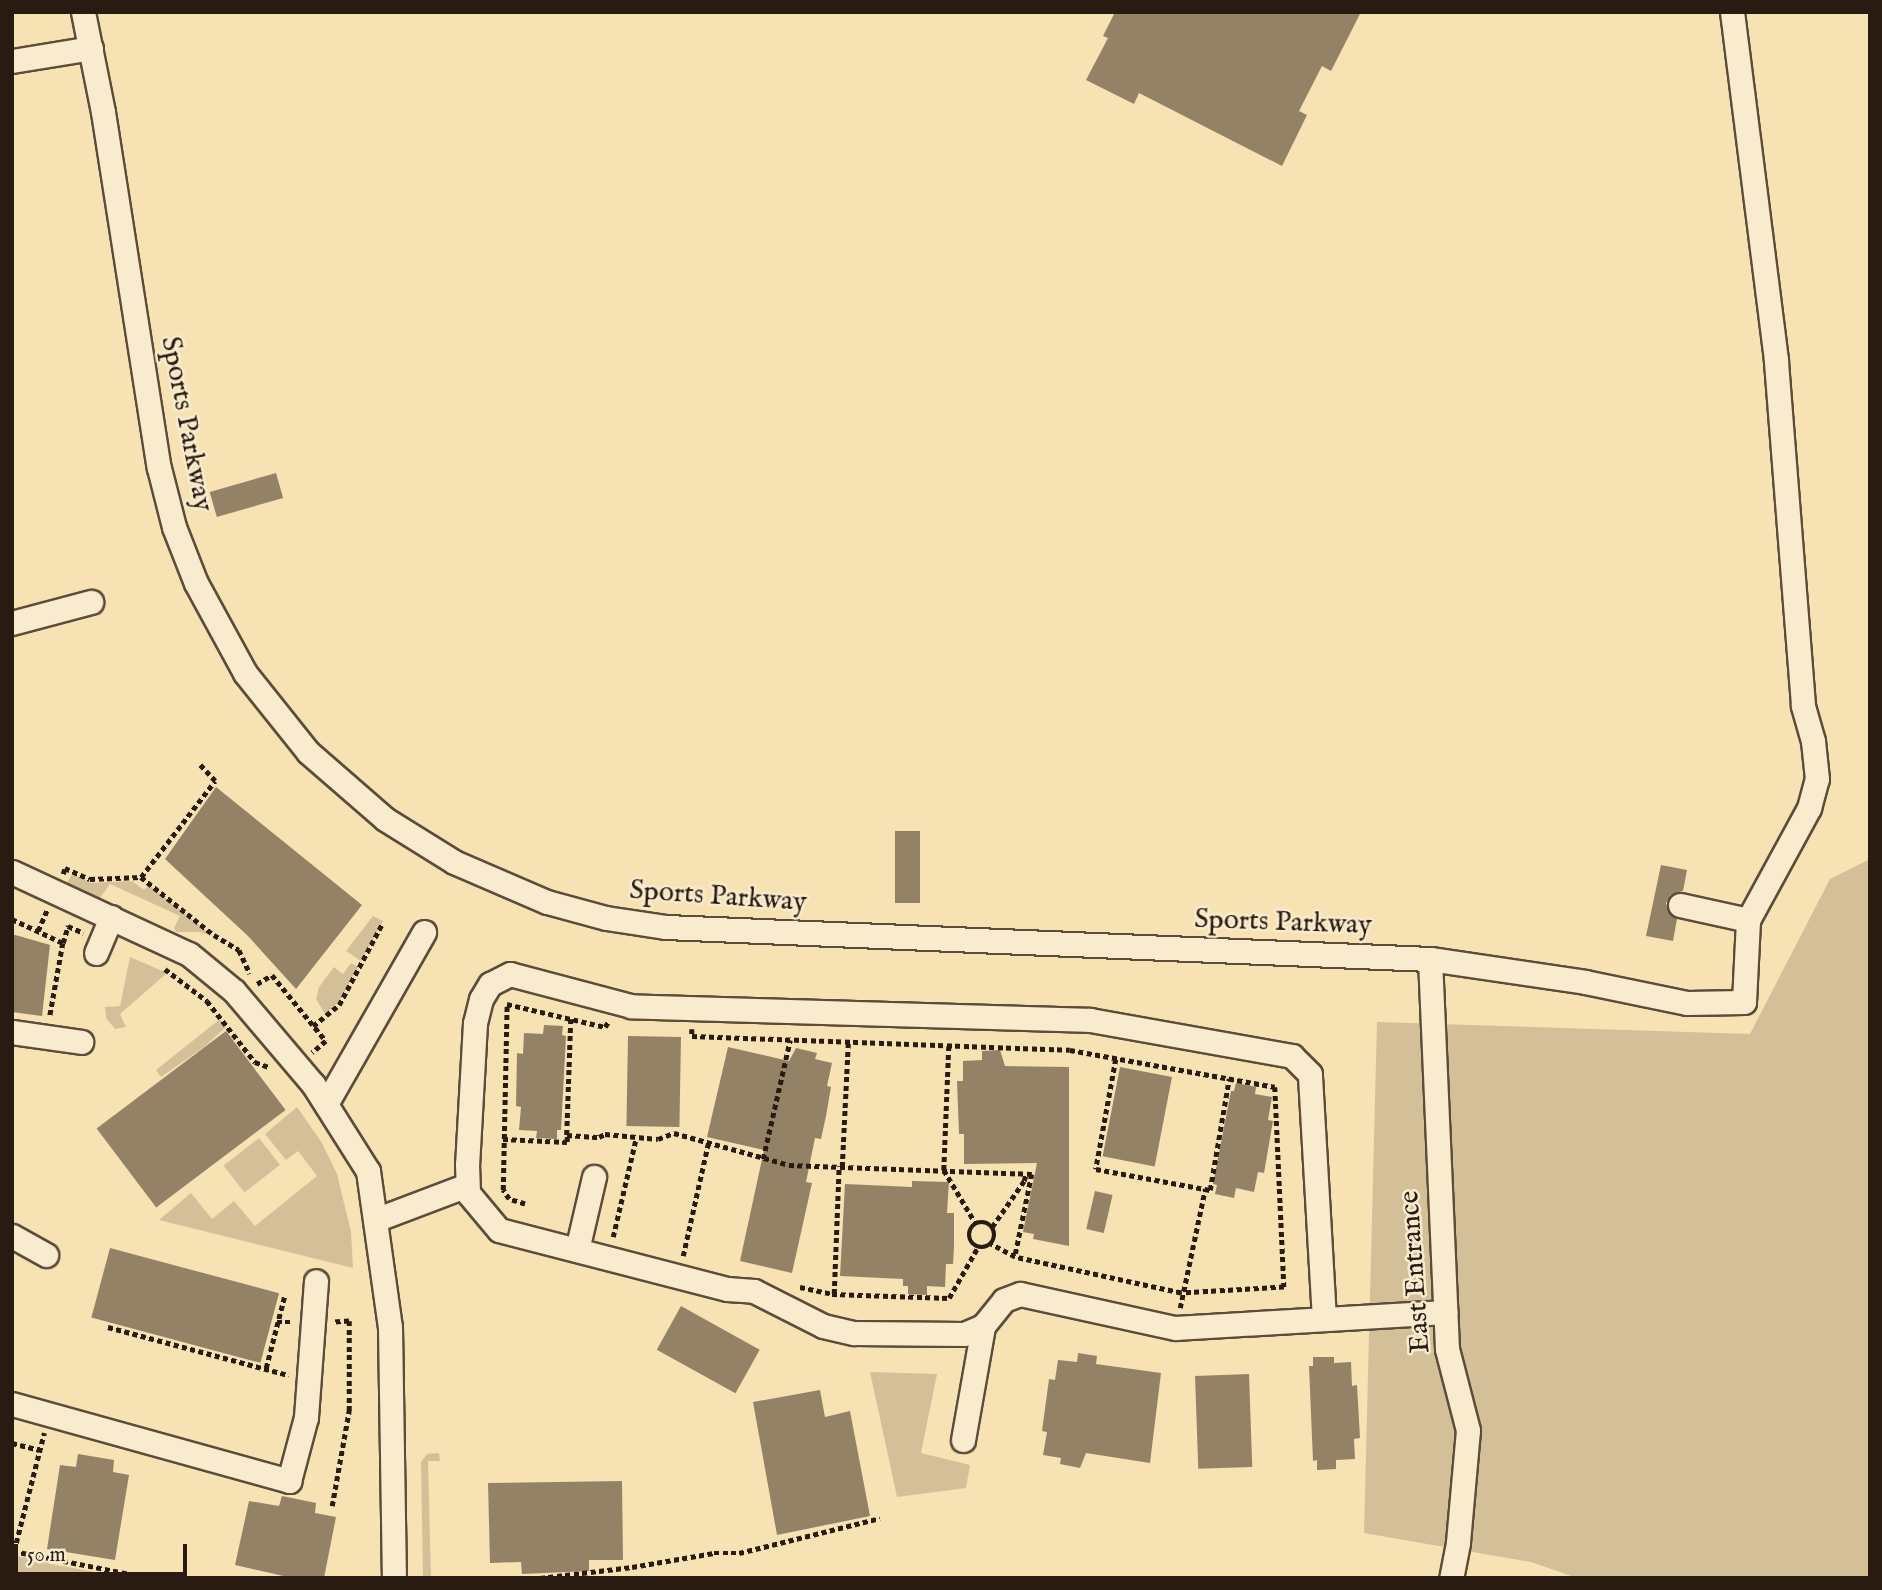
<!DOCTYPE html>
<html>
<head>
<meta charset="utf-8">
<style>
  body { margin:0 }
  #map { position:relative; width:1882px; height:1590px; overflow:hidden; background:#f6e2b3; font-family:"IM FELL English",serif }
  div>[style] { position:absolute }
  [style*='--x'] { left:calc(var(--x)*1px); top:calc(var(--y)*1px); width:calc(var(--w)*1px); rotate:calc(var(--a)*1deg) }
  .green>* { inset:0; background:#d3c098; transform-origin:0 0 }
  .building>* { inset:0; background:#948266; transform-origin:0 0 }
  .path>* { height:4.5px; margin-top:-2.25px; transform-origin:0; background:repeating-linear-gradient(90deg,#291a12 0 5px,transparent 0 8.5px) }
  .path>.ring { margin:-2.25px; padding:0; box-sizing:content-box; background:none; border:4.5px solid #291a12; border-radius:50% }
  .roads { filter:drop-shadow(2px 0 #5c4c3a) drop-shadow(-2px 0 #5c4c3a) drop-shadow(0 2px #5c4c3a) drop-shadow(0 -2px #5c4c3a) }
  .minor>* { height:23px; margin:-11.5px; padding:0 11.5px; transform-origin:11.5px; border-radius:11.5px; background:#f9ecce }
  span { translate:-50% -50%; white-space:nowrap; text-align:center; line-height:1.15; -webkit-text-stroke:5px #f9ecce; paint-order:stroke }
  .street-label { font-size:28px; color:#291a12 }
  .frame { position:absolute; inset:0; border:14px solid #291a12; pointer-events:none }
  .scale { position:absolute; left:14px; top:1544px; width:173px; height:32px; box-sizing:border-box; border:4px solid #291a12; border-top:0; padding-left:9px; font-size:21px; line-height:24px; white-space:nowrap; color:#291a12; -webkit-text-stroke:5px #f9ecce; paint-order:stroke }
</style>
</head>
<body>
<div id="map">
  <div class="green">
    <div style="clip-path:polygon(1870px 859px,1870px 1578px,1577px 1578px,1531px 1562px,1364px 1533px,1377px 1022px,1750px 1034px,1830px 879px)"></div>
    <div style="clip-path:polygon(72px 874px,92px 883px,132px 881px,144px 890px,149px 885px,213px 936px,200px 932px,176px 932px,174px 928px,180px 916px,110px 884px,100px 898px,67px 883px)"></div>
    <div style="clip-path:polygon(373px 916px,383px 921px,361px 961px,346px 951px)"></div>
    <div style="clip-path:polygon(130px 957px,167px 973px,120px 1014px,126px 1027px,115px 1029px,106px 1018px,105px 1007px,120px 1006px)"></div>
    <div style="clip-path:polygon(351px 963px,358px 967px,339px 1002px,325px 1014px,316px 999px,319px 987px,334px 967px,343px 974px)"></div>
    <div style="clip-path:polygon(220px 1019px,226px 1027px,204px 1047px,161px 1077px,156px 1070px)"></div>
    <div style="clip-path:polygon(297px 1107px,322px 1143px,337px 1174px,351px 1232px,353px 1268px,159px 1220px,191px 1193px,212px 1219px,234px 1201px,255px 1226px,317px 1176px,298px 1151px,286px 1160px,265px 1134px)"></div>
    <div style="left:259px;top:1138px;width:34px;height:45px;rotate:52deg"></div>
    <div style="clip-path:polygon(870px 1372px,937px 1374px,921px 1453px,970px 1465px,966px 1488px,897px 1497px)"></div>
    <div style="clip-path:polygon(439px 1453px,440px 1461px,428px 1461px,431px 1578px,423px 1578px,421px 1462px,427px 1454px)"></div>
    <div style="clip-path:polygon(12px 1555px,56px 1565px,129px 1578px,12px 1578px)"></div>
  </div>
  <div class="building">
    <div style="clip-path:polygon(1115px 12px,1361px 12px,1331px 71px,1322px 66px,1299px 111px,1307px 115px,1282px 166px,1139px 93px,1134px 104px,1086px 80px,1108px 38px,1103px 36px)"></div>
    <div style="left:276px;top:473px;width:26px;height:69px;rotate:74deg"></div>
    <div style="clip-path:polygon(216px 787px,362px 905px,296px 989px,248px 936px,165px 859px)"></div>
    <div style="left:895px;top:831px;width:25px;height:72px"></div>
    <div style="clip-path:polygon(1661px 865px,1687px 870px,1683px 891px,1670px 895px,1666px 903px,1670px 915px,1677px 919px,1673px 941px,1646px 936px)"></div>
    <div style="clip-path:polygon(12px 934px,50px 945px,42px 1016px,12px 1012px)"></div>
    <div style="clip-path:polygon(544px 1025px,563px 1026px,562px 1035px,566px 1036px,561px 1130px,557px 1130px,557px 1139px,536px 1138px,537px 1131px,519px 1130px,521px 1107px,516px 1106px,517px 1053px,523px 1054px,524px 1033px,543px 1034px)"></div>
    <div style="left:226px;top:1031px;width:99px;height:162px;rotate:53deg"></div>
    <div style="left:628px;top:1036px;width:53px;height:90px;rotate:1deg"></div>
    <div style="clip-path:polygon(728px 1047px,789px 1061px,796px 1048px,817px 1053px,815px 1059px,832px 1063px,827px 1086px,831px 1087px,826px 1116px,821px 1139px,815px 1138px,806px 1182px,812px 1183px,792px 1273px,740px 1261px,764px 1150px,707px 1137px)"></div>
    <div style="clip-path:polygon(1000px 1050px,1005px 1066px,1069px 1067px,1069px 1246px,1033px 1239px,1034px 1234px,1023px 1232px,1037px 1163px,964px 1164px,964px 1134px,959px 1134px,957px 1081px,963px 1081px,963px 1061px,982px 1060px,982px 1051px)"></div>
    <div style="left:1120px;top:1067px;width:53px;height:91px;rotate:11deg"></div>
    <div style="clip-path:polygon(1236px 1083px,1256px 1087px,1255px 1094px,1272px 1097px,1268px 1120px,1273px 1121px,1264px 1173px,1258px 1172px,1254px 1192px,1236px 1188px,1234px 1198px,1215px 1194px,1217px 1185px,1213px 1184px,1231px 1091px,1234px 1091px)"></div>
    <div style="clip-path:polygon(912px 1181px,949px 1182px,947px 1213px,954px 1213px,954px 1247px,953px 1264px,946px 1264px,945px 1287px,927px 1286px,927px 1295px,908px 1294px,908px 1286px,903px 1286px,903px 1279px,840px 1276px,845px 1184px,912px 1187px)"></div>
    <div style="left:1095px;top:1191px;width:18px;height:39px;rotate:13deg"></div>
    <div style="left:110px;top:1248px;width:175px;height:72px;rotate:15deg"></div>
    <div style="left:681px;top:1306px;width:90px;height:50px;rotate:29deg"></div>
    <div style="clip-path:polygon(1078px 1353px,1097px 1356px,1096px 1364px,1161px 1373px,1150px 1463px,1086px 1453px,1080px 1468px,1060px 1464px,1061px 1458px,1043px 1455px,1047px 1432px,1042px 1431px,1049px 1379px,1055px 1380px,1058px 1360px,1077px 1362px)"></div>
    <div style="clip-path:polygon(1313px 1357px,1334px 1357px,1334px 1363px,1351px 1362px,1352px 1386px,1357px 1385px,1360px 1438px,1354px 1439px,1355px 1459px,1336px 1460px,1336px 1469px,1317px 1470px,1317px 1460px,1313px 1461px,1309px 1366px,1313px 1366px)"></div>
    <div style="left:1249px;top:1374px;width:93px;height:54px;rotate:88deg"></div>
    <div style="clip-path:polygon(820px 1390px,825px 1417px,850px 1411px,870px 1516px,777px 1535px,753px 1402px)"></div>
    <div style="clip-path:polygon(78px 1454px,114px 1460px,113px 1472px,129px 1475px,115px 1560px,47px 1549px,60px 1465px,76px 1467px)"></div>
    <div style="clip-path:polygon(622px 1481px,623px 1560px,589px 1560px,589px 1571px,522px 1574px,521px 1562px,490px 1563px,488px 1483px)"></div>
    <div style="clip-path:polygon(282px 1496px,316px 1503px,315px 1513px,336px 1517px,324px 1578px,292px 1578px,235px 1565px,249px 1501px,279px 1506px)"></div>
  </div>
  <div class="path">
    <div style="--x:63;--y:874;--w:6;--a:-72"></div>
    <div style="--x:65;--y:868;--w:27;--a:24"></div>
    <div style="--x:90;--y:879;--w:51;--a:-2.2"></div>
    <div style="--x:141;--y:877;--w:121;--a:-52.4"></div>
    <div style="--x:215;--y:781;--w:22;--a:-133"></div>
    <div style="--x:141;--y:877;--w:93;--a:38.5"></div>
    <div style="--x:214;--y:935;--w:29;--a:31"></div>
    <div style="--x:239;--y:950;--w:26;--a:65"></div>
    <div style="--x:12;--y:919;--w:56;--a:25.2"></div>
    <div style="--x:63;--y:943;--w:74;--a:100.1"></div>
    <div style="--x:38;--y:931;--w:23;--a:-67"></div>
    <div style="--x:63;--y:943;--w:18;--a:-74"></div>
    <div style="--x:68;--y:926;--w:17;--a:24"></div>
    <div style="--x:165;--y:969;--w:53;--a:37.3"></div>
    <div style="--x:207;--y:1001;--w:78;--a:51.8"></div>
    <div style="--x:255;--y:1062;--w:15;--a:20"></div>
    <div style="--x:257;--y:984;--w:17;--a:-31"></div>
    <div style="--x:272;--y:975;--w:85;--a:50.7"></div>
    <div style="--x:326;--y:1041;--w:18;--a:139"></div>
    <div style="--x:571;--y:1019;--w:116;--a:92"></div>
    <div style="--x:567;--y:1135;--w:32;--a:4"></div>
    <div style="--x:599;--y:1137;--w:7;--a:-27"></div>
    <div style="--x:605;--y:1134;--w:53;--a:5.4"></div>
    <div style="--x:658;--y:1139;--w:17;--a:-21"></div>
    <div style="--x:674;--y:1133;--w:119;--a:15.5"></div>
    <div style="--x:789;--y:1165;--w:243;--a:2.1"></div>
    <div style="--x:1032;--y:1174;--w:85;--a:101.6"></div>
    <div style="--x:313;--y:1026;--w:33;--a:-39"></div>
    <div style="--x:339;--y:1005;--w:92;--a:-62"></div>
    <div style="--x:692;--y:1029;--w:7;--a:90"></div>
    <div style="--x:692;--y:1036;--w:378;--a:2.1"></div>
    <div style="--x:1070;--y:1050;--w:208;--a:10.2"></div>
    <div style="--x:1275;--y:1087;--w:200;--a:87.4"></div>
    <div style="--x:1284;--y:1287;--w:103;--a:176.7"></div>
    <div style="--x:1181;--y:1293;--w:170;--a:-167.8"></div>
    <div style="--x:1015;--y:1257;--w:27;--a:-152"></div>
    <div style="--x:949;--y:1046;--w:124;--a:92.3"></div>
    <div style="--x:944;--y:1170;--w:63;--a:59.3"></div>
    <div style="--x:1116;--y:1059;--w:112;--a:100.3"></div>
    <div style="--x:1096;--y:1169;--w:116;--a:10.4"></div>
    <div style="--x:1210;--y:1190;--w:113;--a:-80.3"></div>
    <div style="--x:503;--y:1139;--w:64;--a:2.7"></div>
    <div style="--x:567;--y:1142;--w:7;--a:-90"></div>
    <div style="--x:763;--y:1159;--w:122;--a:-77.2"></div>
    <div style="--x:842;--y:1167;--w:124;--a:-87.2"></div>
    <div style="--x:525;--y:1204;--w:17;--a:-163"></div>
    <div style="--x:509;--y:1199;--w:11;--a:-124"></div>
    <div style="--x:503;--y:1190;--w:186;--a:-88.8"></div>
    <div style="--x:507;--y:1004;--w:101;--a:13.2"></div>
    <div style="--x:605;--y:1027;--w:6;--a:-59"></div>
    <div class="ring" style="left:969px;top:1222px;width:21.5px;height:21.5px"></div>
    <div style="--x:992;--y:1227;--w:56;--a:-55.2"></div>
    <div style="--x:1024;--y:1181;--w:8;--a:-76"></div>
    <div style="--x:613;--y:1237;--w:102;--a:-76.9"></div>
    <div style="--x:683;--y:1256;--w:115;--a:-77.4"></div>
    <div style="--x:800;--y:1287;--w:33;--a:12"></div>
    <div style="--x:832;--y:1294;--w:117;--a:2"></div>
    <div style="--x:949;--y:1298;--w:59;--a:-60.4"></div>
    <div style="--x:834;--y:1294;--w:128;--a:-87.8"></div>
    <div style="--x:1180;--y:1308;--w:122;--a:-78.1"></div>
    <div style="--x:277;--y:1322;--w:14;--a:0"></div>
    <div style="--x:108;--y:1327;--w:187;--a:14.9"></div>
    <div style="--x:266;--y:1368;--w:76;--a:-75.6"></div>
    <div style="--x:12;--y:1443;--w:29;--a:14"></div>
    <div style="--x:332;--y:1506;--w:97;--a:-79.9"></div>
    <div style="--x:349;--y:1411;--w:90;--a:-90"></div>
    <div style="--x:349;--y:1321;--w:15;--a:176"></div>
    <div style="--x:13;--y:1551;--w:141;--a:11.1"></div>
    <div style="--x:14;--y:1551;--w:122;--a:-75.7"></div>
    <div style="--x:540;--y:1578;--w:93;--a:-6.8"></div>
    <div style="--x:632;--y:1567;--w:83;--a:-9.7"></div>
    <div style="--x:714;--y:1553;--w:25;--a:0"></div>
    <div style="--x:739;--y:1553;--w:145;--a:-13.9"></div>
  </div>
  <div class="roads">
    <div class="minor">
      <div style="--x:83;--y:12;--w:102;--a:78.7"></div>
      <div style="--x:103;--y:112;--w:360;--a:81.1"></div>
      <div style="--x:159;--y:468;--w:61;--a:75.7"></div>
      <div style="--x:174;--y:527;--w:60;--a:68.6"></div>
      <div style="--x:196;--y:583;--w:102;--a:61.4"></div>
      <div style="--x:245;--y:673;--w:101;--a:51.4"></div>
      <div style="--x:308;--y:752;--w:102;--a:41"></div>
      <div style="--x:385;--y:819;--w:81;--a:31.9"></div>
      <div style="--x:454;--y:862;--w:101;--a:23.3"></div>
      <div style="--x:547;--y:902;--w:61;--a:15.2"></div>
      <div style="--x:606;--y:918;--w:61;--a:8.5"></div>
      <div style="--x:666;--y:927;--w:765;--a:2.4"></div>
      <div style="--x:1430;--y:959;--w:157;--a:8.4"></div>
      <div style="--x:1585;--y:982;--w:104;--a:11.6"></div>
      <div style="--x:1687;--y:1003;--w:57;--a:-1"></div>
      <div style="--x:1744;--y:1002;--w:82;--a:-87.2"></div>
      <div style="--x:12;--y:61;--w:80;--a:-9.3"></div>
      <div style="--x:12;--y:623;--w:82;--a:-14.9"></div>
      <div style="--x:12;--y:872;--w:195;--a:24.9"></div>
      <div style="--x:189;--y:954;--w:58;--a:39.4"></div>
      <div style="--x:234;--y:991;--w:122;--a:49.7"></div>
      <div style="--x:313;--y:1084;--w:103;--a:57.7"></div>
      <div style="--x:368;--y:1171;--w:158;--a:82"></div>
      <div style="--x:390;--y:1327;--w:251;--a:89.1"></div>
      <div style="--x:1680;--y:905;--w:70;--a:12.4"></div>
      <div style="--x:1748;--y:920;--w:128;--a:-61.4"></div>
      <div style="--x:1809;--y:808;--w:30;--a:-75"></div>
      <div style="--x:1817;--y:779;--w:38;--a:-96"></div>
      <div style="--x:1813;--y:741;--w:37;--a:-106"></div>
      <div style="--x:1803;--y:705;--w:346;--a:-94.5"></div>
      <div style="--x:1776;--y:360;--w:351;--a:-97.2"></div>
      <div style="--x:96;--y:953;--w:39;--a:-67"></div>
      <div style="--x:1430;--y:959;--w:390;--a:87.5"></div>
      <div style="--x:1447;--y:1349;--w:84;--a:75.5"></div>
      <div style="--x:1468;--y:1430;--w:113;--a:95.1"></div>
      <div style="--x:1458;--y:1543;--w:36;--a:101"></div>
      <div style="--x:12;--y:1032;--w:70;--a:8.2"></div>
      <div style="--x:326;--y:1104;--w:198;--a:-60.3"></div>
      <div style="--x:375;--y:1220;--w:98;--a:-20.8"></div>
      <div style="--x:12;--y:1236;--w:39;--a:29"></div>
      <div style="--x:577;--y:1250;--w:75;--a:-76.9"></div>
      <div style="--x:1324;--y:1319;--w:245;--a:-93.3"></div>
      <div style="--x:1310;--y:1074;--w:25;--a:-135"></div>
      <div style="--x:1292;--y:1056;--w:205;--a:-169.9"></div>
      <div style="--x:1090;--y:1020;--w:459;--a:-178.3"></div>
      <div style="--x:631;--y:1006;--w:125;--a:-165.2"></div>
      <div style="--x:510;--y:974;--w:22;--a:153"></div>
      <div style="--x:490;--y:984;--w:17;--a:121"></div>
      <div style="--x:481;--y:999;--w:25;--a:104"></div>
      <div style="--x:475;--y:1023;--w:141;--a:93.2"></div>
      <div style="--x:467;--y:1164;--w:29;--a:88"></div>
      <div style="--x:468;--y:1193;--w:48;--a:50"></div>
      <div style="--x:499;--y:1230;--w:236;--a:14.5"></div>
      <div style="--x:727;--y:1289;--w:27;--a:4"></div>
      <div style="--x:754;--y:1291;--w:77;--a:26.9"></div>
      <div style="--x:823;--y:1326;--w:32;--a:13"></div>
      <div style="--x:854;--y:1333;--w:110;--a:0.5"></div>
      <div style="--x:964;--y:1334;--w:21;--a:-23"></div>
      <div style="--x:983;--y:1326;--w:33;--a:-51"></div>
      <div style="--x:1004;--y:1300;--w:17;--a:-21"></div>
      <div style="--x:1020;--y:1294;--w:159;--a:12.4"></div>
      <div style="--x:1175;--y:1328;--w:271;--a:-3.4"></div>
      <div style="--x:12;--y:1404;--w:288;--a:15.5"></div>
      <div style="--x:289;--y:1481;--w:66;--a:-75.1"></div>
      <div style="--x:306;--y:1417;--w:136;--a:-85.8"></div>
      <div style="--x:963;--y:1440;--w:116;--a:-80"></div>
    </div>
  </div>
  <div class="street-label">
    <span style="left:186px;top:424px;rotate:79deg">Sports Parkway</span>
    <span style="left:718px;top:897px;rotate:4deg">Sports Parkway</span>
    <span style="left:1283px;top:923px;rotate:2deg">Sports Parkway</span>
    <span style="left:1416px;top:1272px;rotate:-94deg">East Entrance</span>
  </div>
  <div class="frame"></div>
  <div class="scale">50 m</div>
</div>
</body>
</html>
